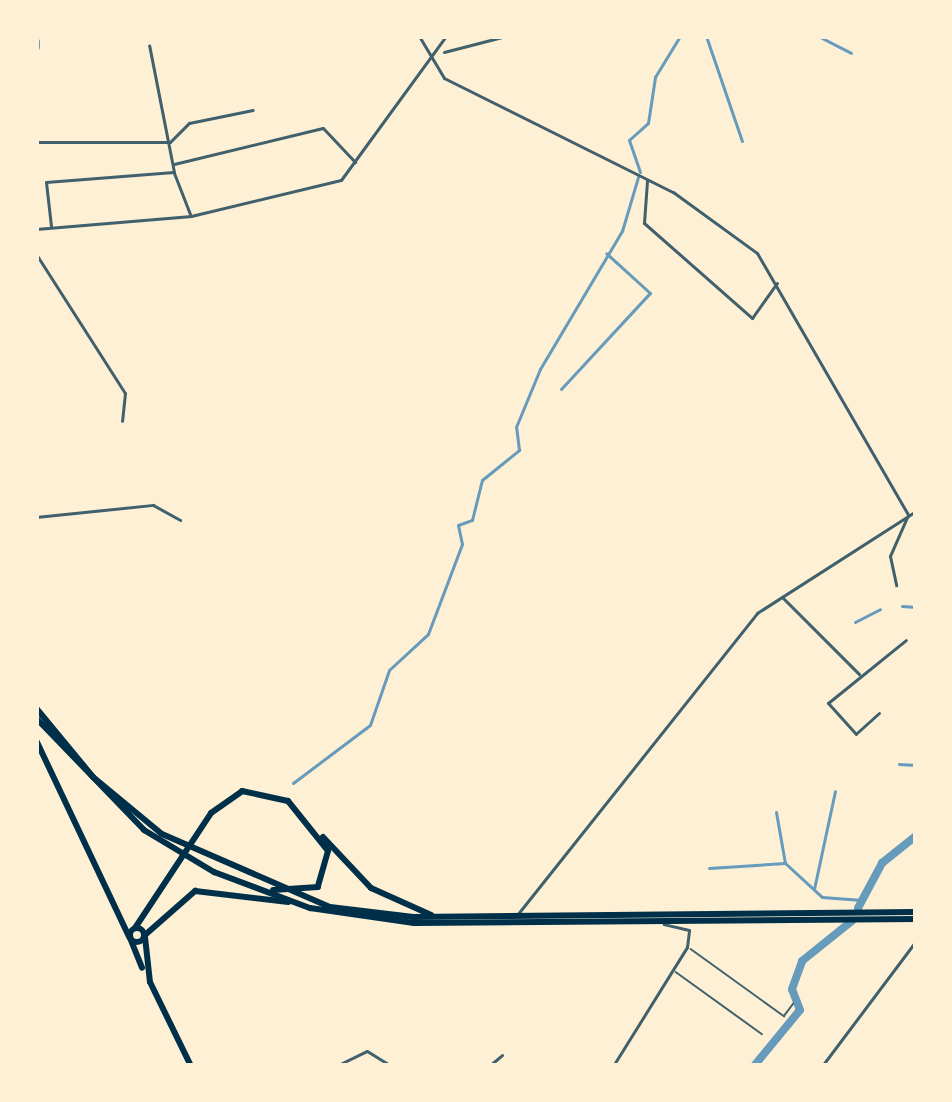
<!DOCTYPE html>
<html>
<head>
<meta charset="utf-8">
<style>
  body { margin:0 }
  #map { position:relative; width:952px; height:1102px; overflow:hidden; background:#fdf0d5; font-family:Barlow,sans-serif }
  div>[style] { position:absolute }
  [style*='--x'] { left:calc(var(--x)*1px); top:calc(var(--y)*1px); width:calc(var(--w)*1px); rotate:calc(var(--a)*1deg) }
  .stream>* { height:3px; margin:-1.5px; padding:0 1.5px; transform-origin:1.5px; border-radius:1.5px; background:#669bbc }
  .river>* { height:8px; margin:-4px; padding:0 4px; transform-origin:4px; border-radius:4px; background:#669bbc }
  .service>* { height:1.5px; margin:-0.75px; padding:0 0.75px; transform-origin:0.75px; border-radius:0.75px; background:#3f606c }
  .minor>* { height:3px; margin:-1.5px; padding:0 1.5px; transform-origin:1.5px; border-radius:1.5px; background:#3f606c }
  .primary>* { height:6px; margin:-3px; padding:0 3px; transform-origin:3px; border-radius:3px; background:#003049 }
  .primary>.ring { margin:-3px; padding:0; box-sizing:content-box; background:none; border:6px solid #003049; border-radius:50% }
  .trunk>* { height:6px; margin:-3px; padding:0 3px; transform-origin:3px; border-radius:3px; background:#003049 }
  span { translate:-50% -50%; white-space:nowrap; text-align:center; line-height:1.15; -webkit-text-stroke:12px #fdf0d5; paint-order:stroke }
  .frame { position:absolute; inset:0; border:39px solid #fdf0d5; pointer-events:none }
</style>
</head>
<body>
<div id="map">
  <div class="stream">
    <div style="--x:706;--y:36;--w:111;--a:71.1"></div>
    <div style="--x:818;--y:36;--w:37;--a:27"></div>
    <div style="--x:640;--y:172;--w:34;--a:-109"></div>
    <div style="--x:629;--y:140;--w:25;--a:-42"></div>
    <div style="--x:648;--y:123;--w:47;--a:-81.3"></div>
    <div style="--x:655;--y:77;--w:48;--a:-58.6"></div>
    <div style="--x:561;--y:389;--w:131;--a:-47.2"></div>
    <div style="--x:650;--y:293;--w:59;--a:-137.7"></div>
    <div style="--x:902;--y:606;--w:14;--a:4"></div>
    <div style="--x:855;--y:622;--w:28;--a:-27"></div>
    <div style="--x:899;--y:764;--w:17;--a:3"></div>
    <div style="--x:293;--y:783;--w:96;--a:-37"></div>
    <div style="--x:370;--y:725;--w:58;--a:-70.9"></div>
    <div style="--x:389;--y:670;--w:53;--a:-42.7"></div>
    <div style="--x:428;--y:634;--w:96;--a:-69.3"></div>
    <div style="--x:462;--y:544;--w:19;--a:-102"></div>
    <div style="--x:458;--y:525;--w:15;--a:-20"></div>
    <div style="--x:472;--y:520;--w:41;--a:-76"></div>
    <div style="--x:482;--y:480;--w:48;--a:-39"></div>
    <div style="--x:519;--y:450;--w:23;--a:-97"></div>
    <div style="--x:516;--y:427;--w:63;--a:-67.5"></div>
    <div style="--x:540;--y:369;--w:161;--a:-59.3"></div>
    <div style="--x:622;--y:231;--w:56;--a:-73.5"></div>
    <div style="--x:776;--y:812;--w:52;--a:80"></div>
    <div style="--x:709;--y:868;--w:76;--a:-3.8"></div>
    <div style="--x:785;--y:863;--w:50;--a:42.6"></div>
    <div style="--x:822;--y:897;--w:40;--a:4.3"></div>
    <div style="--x:814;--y:889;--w:100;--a:-77.9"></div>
  </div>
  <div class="river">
    <div style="--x:36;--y:42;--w:5;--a:90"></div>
    <div style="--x:858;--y:908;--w:51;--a:-61.9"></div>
    <div style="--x:882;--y:863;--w:43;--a:-38.5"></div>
    <div style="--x:754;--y:1066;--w:72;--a:-50.6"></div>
    <div style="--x:800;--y:1010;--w:22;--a:-111"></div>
    <div style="--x:792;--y:989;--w:30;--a:-70"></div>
    <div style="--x:802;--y:961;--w:64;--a:-38.7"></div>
  </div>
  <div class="service">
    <div style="--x:691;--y:949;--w:115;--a:35.8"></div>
    <div style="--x:784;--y:1016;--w:15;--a:-53"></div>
    <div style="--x:676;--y:972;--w:106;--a:35.8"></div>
  </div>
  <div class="minor">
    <div style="--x:419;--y:36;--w:49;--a:59.2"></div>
    <div style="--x:444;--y:78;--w:256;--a:26.5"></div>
    <div style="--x:673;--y:192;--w:104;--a:36"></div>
    <div style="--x:757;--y:253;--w:302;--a:60"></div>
    <div style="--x:908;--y:515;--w:45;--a:113.7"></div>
    <div style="--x:890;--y:556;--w:30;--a:78"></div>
    <div style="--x:444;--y:52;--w:64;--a:-14.5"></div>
    <div style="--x:36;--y:142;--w:134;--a:0"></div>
    <div style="--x:170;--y:142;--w:27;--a:-45"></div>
    <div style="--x:189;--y:123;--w:65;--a:-11.5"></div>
    <div style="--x:174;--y:164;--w:153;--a:-13.6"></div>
    <div style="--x:323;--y:128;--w:47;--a:46.7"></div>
    <div style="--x:174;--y:173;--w:44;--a:68.7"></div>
    <div style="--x:647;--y:181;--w:42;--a:94.1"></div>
    <div style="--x:644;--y:223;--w:144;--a:41.3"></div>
    <div style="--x:752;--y:318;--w:43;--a:-54.5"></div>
    <div style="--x:51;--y:226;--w:44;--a:-96.5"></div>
    <div style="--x:46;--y:182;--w:128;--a:-4.5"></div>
    <div style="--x:174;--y:172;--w:129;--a:-101.1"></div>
    <div style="--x:36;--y:229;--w:156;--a:-4.8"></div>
    <div style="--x:191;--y:216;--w:154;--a:-13.5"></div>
    <div style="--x:341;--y:180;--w:178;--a:-53.9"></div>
    <div style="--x:36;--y:254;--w:165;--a:57.4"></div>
    <div style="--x:125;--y:393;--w:28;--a:96"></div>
    <div style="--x:36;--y:517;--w:118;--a:-5.9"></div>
    <div style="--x:153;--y:505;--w:31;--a:29"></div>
    <div style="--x:782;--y:597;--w:109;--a:45"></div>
    <div style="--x:879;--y:713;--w:31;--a:138"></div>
    <div style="--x:856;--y:734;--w:42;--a:-132.1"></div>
    <div style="--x:828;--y:703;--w:100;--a:-38.9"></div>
    <div style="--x:517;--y:915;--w:386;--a:-51.5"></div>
    <div style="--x:757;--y:613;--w:189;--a:-32.7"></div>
    <div style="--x:336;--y:1066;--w:34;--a:-26"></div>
    <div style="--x:367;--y:1051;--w:28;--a:32"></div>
    <div style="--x:489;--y:1066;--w:17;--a:-40"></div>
    <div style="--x:613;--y:1066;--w:140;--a:-58.1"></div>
    <div style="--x:687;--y:947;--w:17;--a:-83"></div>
    <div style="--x:689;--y:930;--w:26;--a:-167"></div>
    <div style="--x:822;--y:1066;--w:156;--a:-53.1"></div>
  </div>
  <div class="primary">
    <div style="--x:36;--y:740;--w:218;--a:64.7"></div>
    <div style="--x:323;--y:837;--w:70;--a:46.7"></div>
    <div style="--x:371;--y:888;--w:66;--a:24.2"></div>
    <div class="ring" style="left:130px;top:928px;width:8px;height:8px"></div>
    <div style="--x:135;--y:928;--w:138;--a:-56.5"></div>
    <div style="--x:211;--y:813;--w:38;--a:-35"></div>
    <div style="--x:242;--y:791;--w:47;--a:12.3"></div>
    <div style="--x:288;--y:801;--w:64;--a:51.3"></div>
    <div style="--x:328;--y:851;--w:37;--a:106"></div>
    <div style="--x:318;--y:887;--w:45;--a:176.2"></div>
    <div style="--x:145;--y:935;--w:67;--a:-41.3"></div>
    <div style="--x:195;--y:891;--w:94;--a:6.7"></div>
    <div style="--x:145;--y:937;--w:45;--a:83.7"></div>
    <div style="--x:150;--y:982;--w:93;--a:64"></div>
    <div style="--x:130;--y:938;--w:32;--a:68"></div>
  </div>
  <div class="trunk">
    <div style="--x:36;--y:708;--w:89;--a:50.4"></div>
    <div style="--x:93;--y:777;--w:89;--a:39.6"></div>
    <div style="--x:162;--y:834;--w:183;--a:23.5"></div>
    <div style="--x:330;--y:907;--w:84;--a:6.9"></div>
    <div style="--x:413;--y:917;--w:503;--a:-0.57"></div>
    <div style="--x:36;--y:718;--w:156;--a:46"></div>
    <div style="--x:144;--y:830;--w:82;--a:31"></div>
    <div style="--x:214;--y:872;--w:103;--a:20.6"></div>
    <div style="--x:310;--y:908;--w:105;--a:8.2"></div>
    <div style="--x:414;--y:923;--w:502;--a:-0.46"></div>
  </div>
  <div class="frame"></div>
</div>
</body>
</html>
